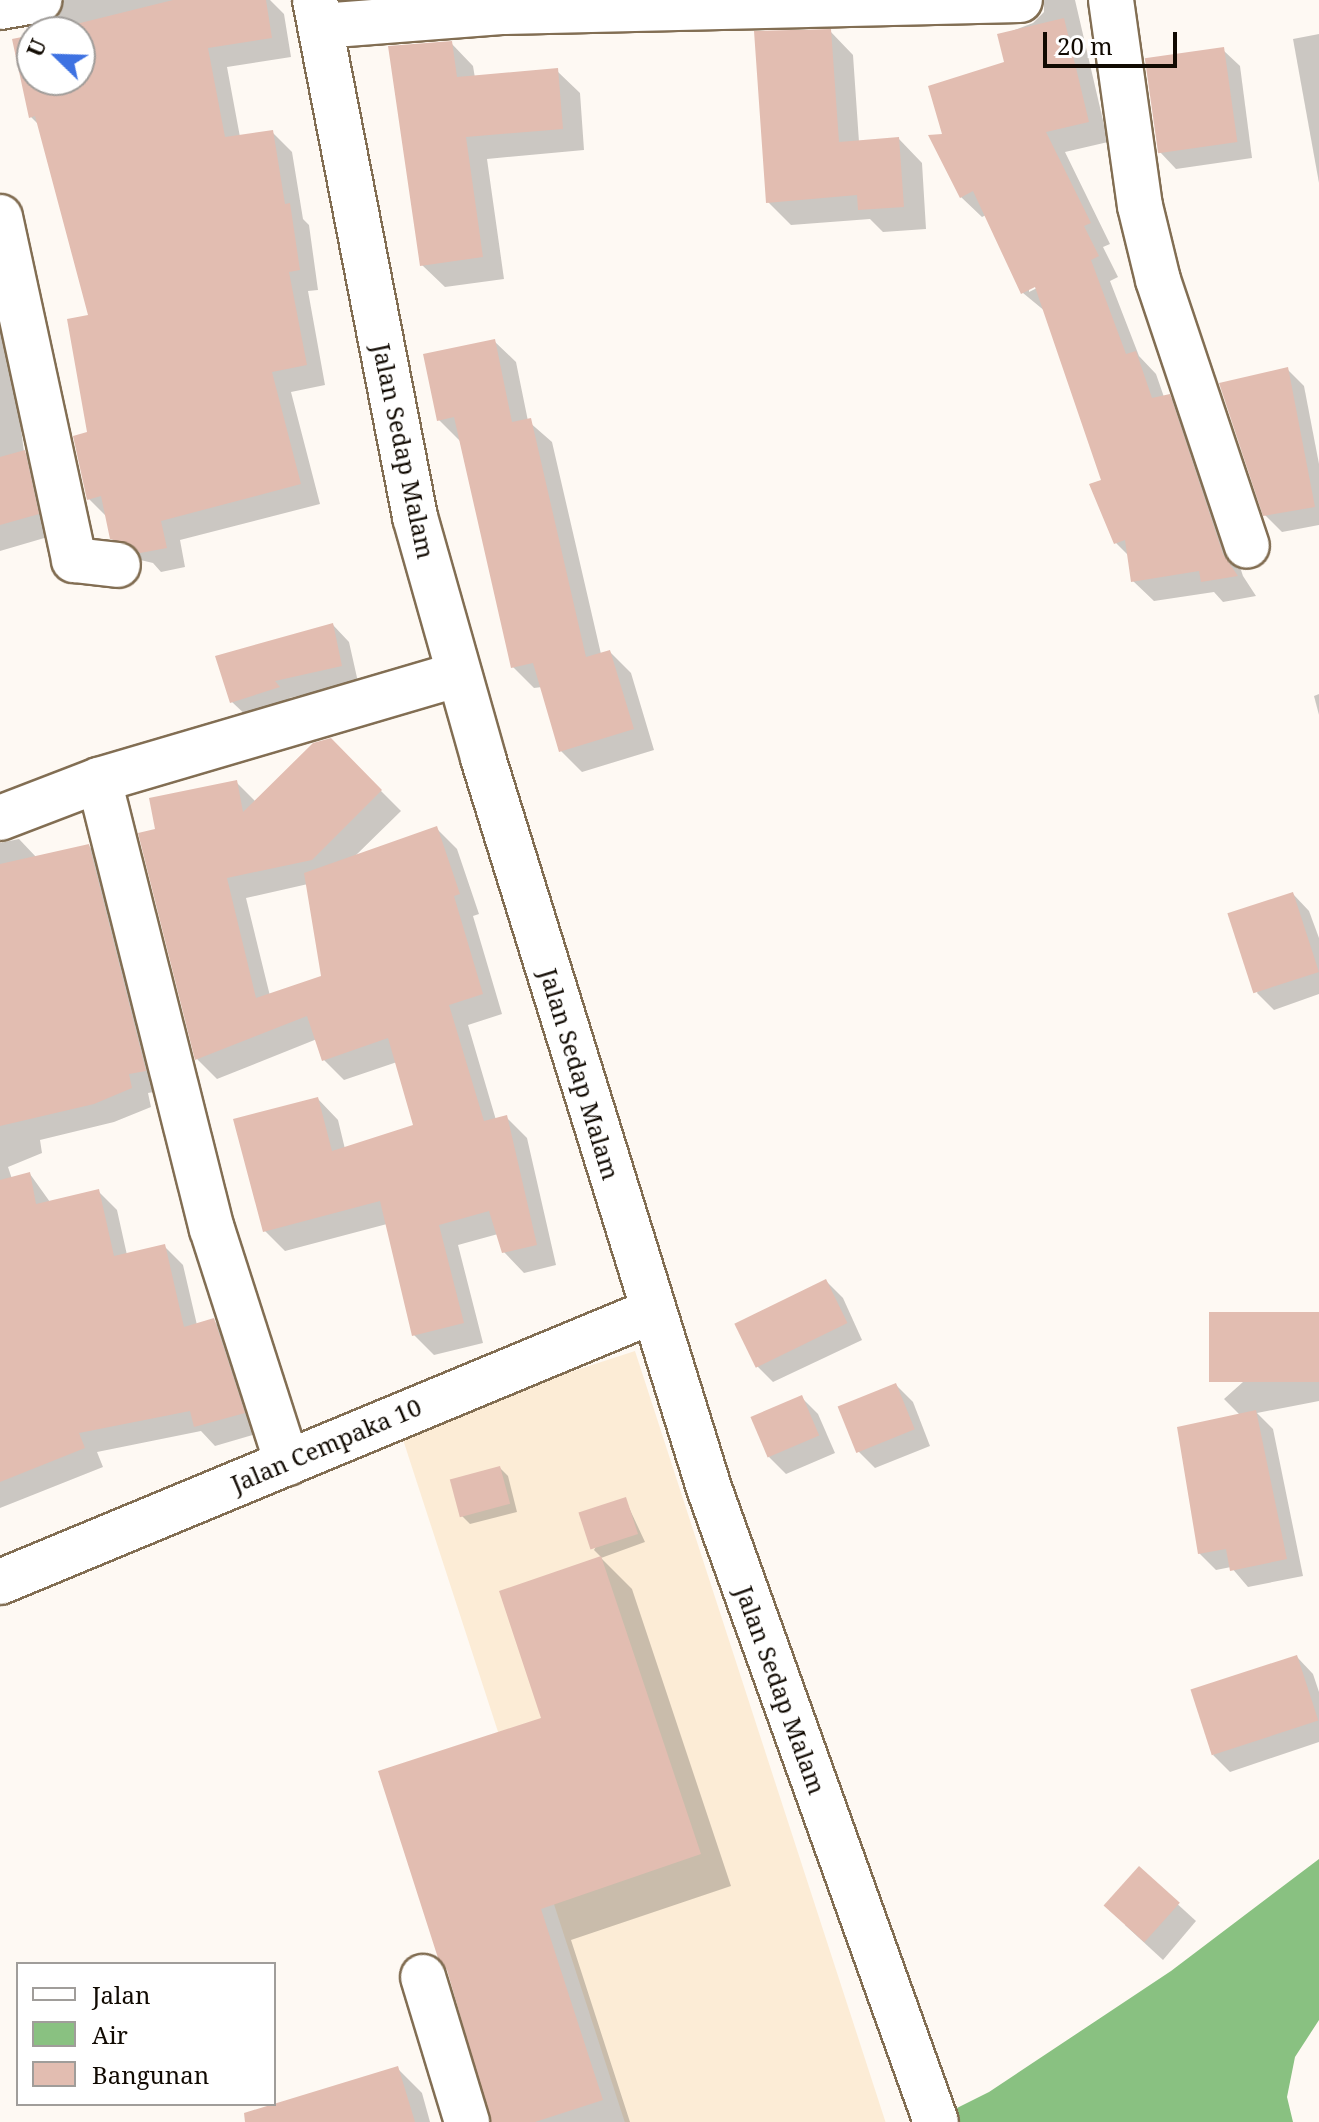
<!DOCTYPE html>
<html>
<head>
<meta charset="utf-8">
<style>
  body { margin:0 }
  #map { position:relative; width:1319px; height:2122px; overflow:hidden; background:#fef9f3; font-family:"Noto Serif",serif }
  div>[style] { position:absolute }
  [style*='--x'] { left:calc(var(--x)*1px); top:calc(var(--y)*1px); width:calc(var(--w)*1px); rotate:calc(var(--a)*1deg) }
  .built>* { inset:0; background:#fcecd6; transform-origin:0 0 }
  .water>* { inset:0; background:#89c181 }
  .shadow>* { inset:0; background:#0003 }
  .building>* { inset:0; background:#e2bdb1; transform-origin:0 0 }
  .roads { filter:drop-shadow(2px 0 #826e53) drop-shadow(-2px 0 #826e53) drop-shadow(0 2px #826e53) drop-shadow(0 -2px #826e53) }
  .minor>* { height:44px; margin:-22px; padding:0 22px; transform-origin:22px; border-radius:22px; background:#fff }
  span { translate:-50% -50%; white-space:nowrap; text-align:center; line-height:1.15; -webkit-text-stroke:7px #fff; paint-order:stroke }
  .street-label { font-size:24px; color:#110a02 }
  .legend { position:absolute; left:16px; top:1962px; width:260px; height:144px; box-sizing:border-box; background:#fff; border:2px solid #a09d9a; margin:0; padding:10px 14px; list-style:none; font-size:24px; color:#110a02 }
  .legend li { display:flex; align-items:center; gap:16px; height:40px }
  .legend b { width:40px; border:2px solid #a09d9a }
  .north { position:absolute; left:16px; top:16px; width:80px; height:80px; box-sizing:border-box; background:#fff; border:2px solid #a09d9a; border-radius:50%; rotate:293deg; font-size:22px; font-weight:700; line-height:32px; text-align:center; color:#110a02 }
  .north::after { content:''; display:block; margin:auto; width:28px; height:36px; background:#3e72e2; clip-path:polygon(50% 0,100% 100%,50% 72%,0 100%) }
  .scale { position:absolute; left:1043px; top:32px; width:134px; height:36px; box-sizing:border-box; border:4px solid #110a02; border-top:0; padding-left:10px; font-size:24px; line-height:28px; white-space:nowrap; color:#110a02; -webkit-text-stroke:6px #fff; paint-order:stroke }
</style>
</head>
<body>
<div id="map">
  <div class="built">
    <div style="left:635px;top:1351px;width:813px;height:248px;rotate:72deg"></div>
  </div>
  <div class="water">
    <div style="clip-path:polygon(1319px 1859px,1319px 2020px,1295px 2057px,1287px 2097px,1293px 2122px,929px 2122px,989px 2092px,1171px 1971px)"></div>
  </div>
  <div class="shadow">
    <div style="clip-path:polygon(64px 0,270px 0,284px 14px,291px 57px,227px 67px,240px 137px,272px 132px,292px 152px,303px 219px,309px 225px,318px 290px,308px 291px,325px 385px,291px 392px,320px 504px,180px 540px,185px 567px,161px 572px,153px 563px,132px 558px,111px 538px,108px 518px,89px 499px,91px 317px,39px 125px,31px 117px,32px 37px,32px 80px,80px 80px,80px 32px,38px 32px,37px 28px,57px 20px)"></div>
    <div style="clip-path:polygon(evenodd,1044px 0,1075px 0,1108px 142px,1065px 152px,1110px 244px,1103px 247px,1118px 277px,1110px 281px,1139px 356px,1156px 374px,1164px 397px,1169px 396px,1190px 416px,1243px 576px,1256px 596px,1223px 602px,1214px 592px,1154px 601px,1133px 581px,1130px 557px,1116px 543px,1103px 481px,1046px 312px,1023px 293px,986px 215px,982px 217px,961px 197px,945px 136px,1006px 64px,999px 36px,1033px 23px,1044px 12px,1044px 0,1045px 284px,1029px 292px,1029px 288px,1045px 284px)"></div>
    <div style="clip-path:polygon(830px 31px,853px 55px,859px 142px,899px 139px,922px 163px,926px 229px,883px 232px,870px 219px,791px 225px,768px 202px)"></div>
    <div style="clip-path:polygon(1319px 34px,1319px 183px,1293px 39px)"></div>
    <div style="clip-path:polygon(451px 43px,473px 66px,475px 78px,557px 71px,580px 93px,584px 150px,487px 159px,504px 279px,445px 287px,422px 265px)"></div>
    <div style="clip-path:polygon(1223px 50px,1240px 66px,1252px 158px,1176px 169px,1160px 152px)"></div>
    <div style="clip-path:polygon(0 267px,24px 452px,44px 473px,58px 534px,0 551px)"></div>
    <div style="clip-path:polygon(494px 341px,516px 362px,528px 421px,552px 442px,601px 654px,610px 652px,631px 673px,654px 750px,582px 772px,561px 751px,542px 687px,534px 688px,513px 667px,460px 441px,439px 420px)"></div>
    <div style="clip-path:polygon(1287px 369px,1304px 386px,1319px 464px,1319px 525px,1282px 532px,1265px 515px)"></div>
    <div style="clip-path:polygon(333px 625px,349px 642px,358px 682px,289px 698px,295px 704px,249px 718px,232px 702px)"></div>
    <div style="clip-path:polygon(1319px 694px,1319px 715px,1314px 696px)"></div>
    <div style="clip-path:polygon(evenodd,330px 740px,401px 811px,353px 858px,437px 829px,457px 849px,479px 914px,473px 916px,502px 1014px,468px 1025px,496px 1120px,506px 1117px,527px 1138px,556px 1265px,524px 1273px,504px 1252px,498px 1234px,458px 1245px,483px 1343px,434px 1355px,414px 1335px,387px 1224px,285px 1251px,265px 1231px,318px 1099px,338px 1120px,345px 1149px,416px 1126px,397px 1062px,344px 1080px,324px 1060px,317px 1039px,217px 1079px,197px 1059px,157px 831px,236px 782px,256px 802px,330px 740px,308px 884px,323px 977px,270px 996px,246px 898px,308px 884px)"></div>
    <div style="clip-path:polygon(19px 839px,37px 858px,89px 846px,108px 865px,164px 1090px,148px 1093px,151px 1107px,114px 1122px,40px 1140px,42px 1153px,8px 1167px,12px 1179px,30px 1174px,50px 1202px,98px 1191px,117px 1210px,127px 1255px,164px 1246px,183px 1265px,197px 1325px,214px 1321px,233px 1340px,263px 1432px,215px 1446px,201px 1431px,97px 1452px,103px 1467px,0 1508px,0 843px)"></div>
    <div style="clip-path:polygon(1293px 894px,1309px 911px,1319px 938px,1319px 994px,1274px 1010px,1257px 993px)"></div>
    <div style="clip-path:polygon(826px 1281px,843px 1298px,862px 1340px,773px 1382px,756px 1365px)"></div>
    <div style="clip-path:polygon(1319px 1314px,1319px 1401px,1257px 1413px,1273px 1429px,1303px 1576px,1248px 1587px,1231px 1567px,1216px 1570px,1199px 1553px,1240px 1415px,1224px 1399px)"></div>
    <div style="clip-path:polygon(896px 1385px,913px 1402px,930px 1446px,875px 1468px,858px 1451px)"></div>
    <div style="clip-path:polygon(802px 1398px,818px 1414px,835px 1453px,786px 1474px,769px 1457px)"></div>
    <div style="clip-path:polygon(500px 1468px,508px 1476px,517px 1512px,470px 1524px,462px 1516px)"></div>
    <div style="clip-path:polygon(625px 1499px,645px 1542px,601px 1558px,632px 1589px,731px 1886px,571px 1940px,630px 2122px,494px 2122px,544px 1719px,501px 1592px,602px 1558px,594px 1550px)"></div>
    <div style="clip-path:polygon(1297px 1657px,1313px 1674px,1319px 1692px,1319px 1742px,1230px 1772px,1213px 1755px)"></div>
    <div style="clip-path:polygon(1139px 1869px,1196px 1921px,1163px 1960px,1125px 1925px)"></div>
    <div style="clip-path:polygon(397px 2068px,422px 2093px,430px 2122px,272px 2122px)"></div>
  </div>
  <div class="building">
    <div style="clip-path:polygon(173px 0,266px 0,272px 38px,208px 48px,225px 137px,273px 130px,285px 204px,290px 203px,300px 270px,289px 272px,307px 365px,272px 372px,301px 484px,161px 521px,167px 548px,140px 553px,132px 545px,110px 539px,101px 496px,87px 500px,73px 436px,87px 432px,67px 319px,88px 315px,35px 116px,29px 118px,12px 39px,32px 35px,32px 80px,80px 80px,80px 32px,44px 32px)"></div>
    <div style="clip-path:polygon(1064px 18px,1089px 122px,1046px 132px,1091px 223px,1084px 226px,1099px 256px,1091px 260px,1126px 354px,1136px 351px,1152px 398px,1170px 394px,1223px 554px,1238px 576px,1201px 582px,1199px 571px,1131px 582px,1125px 540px,1114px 544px,1089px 484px,1101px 480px,1035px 287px,1021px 294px,973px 191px,960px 198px,928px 135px,942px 134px,928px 86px,1004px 62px,997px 34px)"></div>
    <div style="clip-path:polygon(831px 29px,839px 142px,899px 137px,904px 207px,858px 210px,857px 195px,766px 203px,754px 31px)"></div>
    <div style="clip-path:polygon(452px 41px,457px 77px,558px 68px,563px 129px,466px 137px,483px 257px,420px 266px,388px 46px)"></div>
    <div style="left:1224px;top:47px;width:96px;height:80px;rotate:82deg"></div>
    <div style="clip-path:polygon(495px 339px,512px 422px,531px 418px,586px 657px,610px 650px,634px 729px,559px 752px,533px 663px,511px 668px,454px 417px,437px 421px,423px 354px)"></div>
    <div style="clip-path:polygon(1288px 367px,1315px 507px,1263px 516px,1219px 383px)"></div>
    <div style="clip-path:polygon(25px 450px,39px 514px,0 525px,0 457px)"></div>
    <div style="clip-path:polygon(333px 623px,342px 666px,275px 681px,280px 687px,230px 703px,215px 656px)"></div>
    <div style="clip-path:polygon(331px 738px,382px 790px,312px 860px,227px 878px,256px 998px,321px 976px,304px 873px,437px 826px,460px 894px,454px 896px,483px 994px,449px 1005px,484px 1121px,507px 1115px,537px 1245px,502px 1253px,489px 1211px,439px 1225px,464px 1323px,412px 1336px,380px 1201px,263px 1232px,233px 1119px,318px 1097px,332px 1151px,413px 1125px,388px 1038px,322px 1061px,307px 1016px,195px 1060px,138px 833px,155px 829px,149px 798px,237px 780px,243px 812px,313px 743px)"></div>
    <div style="clip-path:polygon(89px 844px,146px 1071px,129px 1074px,132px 1088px,94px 1104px,0 1126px,0 864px)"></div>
    <div style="left:1293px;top:892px;width:84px;height:69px;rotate:72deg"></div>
    <div style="clip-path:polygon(30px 1172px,36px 1204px,99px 1189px,114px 1256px,165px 1244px,184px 1327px,214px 1318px,245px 1413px,194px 1427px,190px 1411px,79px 1433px,85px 1448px,0 1482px,0 1180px)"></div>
    <div style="left:826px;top:1279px;width:49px;height:102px;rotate:64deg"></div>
    <div style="left:1319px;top:1312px;width:70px;height:110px;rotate:90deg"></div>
    <div style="left:896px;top:1383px;width:50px;height:63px;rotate:68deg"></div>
    <div style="left:802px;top:1395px;width:44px;height:56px;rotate:67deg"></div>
    <div style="clip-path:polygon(1256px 1410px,1287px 1559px,1230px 1571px,1226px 1549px,1198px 1554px,1177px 1427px)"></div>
    <div style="left:500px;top:1466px;width:39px;height:52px;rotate:75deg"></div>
    <div style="left:626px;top:1497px;width:39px;height:50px;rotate:72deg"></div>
    <div style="clip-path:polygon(601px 1556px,701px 1854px,541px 1909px,603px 2100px,535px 2122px,491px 2122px,447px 1970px,438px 1958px,378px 1771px,541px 1718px,499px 1591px)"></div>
    <div style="left:1297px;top:1655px;width:69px;height:112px;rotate:72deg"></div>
    <div style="left:1139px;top:1866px;width:55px;height:53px;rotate:42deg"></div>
    <div style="clip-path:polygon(398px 2066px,415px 2122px,245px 2122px,244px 2113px)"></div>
  </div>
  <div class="roads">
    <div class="minor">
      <div style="--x:315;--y:0;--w:527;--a:79.05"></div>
      <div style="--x:415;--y:517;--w:250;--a:74.2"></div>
      <div style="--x:483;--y:758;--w:764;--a:72.8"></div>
      <div style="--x:709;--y:1488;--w:673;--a:70.3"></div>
      <div style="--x:1111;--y:0;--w:208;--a:82"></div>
      <div style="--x:1140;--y:206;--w:76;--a:76.3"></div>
      <div style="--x:1158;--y:280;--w:280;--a:71.5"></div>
      <div style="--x:0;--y:7;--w:40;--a:-10"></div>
      <div style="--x:321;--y:26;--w:184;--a:-4.4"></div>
      <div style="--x:504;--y:12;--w:516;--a:-1.33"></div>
      <div style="--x:0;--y:217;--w:351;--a:77.8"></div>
      <div style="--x:74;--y:560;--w:44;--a:6.5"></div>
      <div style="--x:99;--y:780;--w:375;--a:-16.4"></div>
      <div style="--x:0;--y:818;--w:106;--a:-21"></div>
      <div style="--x:99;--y:780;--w:463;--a:75.9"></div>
      <div style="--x:212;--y:1229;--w:246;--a:72.2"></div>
      <div style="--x:0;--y:1582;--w:707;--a:-22.54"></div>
      <div style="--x:423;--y:1977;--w:152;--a:73.1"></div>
    </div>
  </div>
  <div class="street-label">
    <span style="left:404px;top:451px;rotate:78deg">Jalan Sedap Malam</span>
    <span style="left:580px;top:1074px;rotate:73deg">Jalan Sedap Malam</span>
    <span style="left:326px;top:1445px;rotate:-23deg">Jalan Cempaka 10</span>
    <span style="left:781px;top:1690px;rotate:70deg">Jalan Sedap Malam</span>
  </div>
  <ul class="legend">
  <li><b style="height:10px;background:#fff"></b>Jalan</li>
  <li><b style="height:22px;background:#89c181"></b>Air</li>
  <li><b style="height:22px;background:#e2bdb1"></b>Bangunan</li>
  </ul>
  <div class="north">U</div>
  <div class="scale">20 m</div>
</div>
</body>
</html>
